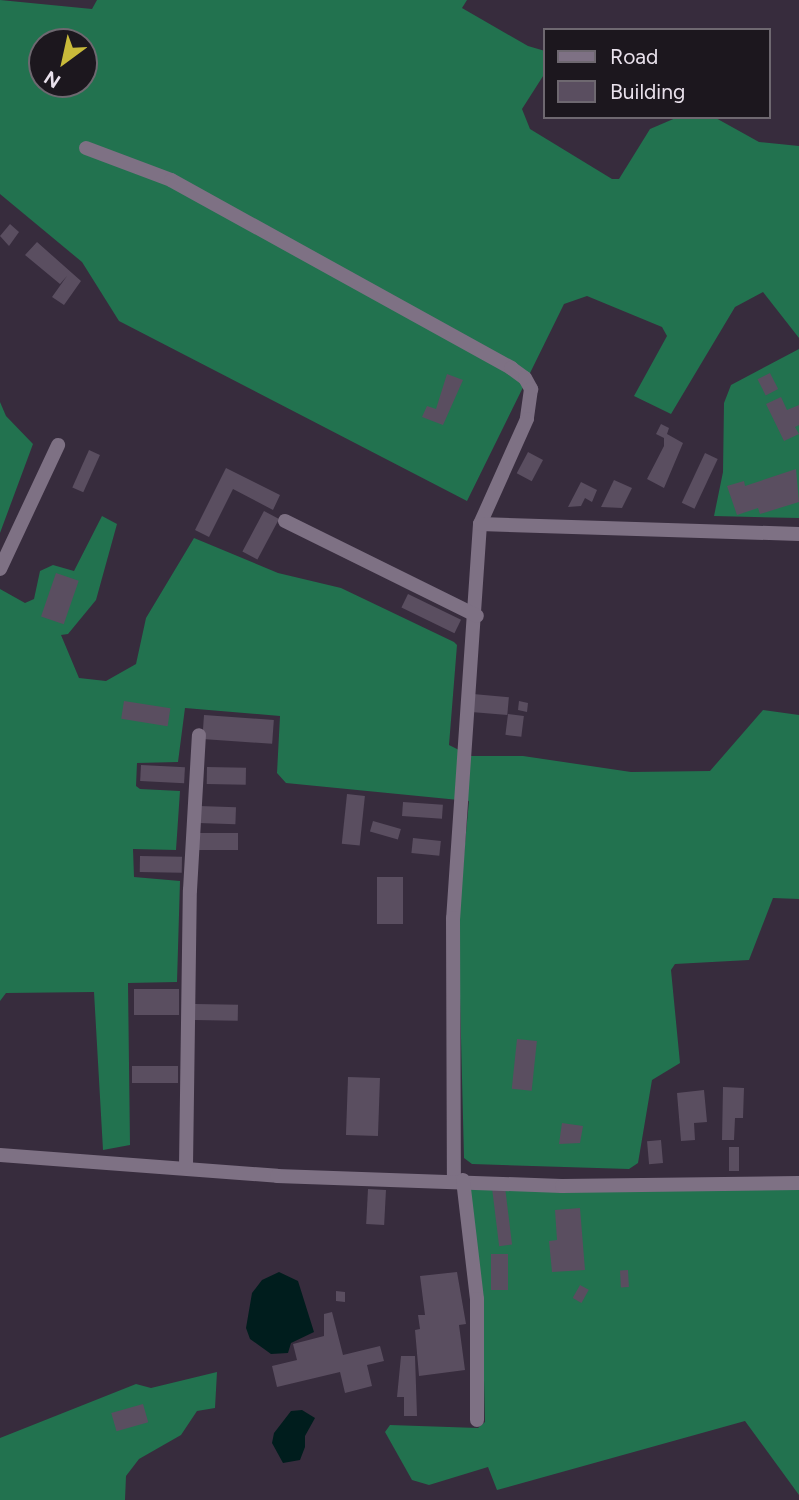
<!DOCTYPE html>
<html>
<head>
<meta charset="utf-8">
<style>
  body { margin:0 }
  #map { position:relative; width:799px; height:1500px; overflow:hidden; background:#372c3d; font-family:Figtree,sans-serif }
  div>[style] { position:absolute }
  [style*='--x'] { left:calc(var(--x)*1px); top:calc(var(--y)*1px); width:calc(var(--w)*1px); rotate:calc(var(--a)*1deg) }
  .forest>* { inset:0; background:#22724f }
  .water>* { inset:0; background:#001d1d }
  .building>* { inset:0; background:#5a4e60; transform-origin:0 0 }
  .minor>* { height:14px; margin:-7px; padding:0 7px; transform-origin:7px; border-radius:7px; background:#7e7184 }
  span { translate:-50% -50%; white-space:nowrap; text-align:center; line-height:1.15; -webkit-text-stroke:5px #1c171e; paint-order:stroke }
  .legend { position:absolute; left:543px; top:28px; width:228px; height:91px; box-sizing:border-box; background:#1c171e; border:2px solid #6e6870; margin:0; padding:9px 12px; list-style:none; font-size:21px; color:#e9e1ec }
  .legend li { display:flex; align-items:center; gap:14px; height:35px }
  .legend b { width:35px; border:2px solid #6e6870 }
  .north { position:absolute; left:28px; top:28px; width:70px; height:70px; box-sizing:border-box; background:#1c171e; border:2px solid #6e6870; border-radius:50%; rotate:213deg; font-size:19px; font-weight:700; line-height:28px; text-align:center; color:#e9e1ec }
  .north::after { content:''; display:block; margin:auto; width:24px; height:32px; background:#c9ba3a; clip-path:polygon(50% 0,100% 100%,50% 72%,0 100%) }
</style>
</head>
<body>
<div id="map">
  <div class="forest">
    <div style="clip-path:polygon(evenodd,0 0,92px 9px,97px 0,467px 0,462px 8px,528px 46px,545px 51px,545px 73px,522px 109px,530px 129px,612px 179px,619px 179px,650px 129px,678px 117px,714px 117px,759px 142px,799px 146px,799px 338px,763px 292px,735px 307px,671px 414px,634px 396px,667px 336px,662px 327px,587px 296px,564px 304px,467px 501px,119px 321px,82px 262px,0 194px,0 0,42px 42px,84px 42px,84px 84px,42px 84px,42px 42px)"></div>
    <div style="clip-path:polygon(799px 349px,799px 518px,714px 516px,723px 472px,724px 403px,731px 385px)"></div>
    <div style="clip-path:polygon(0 402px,6px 416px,33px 444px,0 533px)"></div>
    <div style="clip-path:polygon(102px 516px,117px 524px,96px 600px,68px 634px,61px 635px,79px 678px,106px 681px,136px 664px,146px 618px,194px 538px,278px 573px,341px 588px,454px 642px,457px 645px,449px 745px,471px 756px,523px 756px,631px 772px,710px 771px,763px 710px,799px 715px,799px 899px,773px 898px,749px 960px,675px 964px,671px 970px,680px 1063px,652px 1080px,638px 1163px,629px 1169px,472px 1164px,464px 1158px,458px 918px,469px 801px,286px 783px,277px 773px,280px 716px,185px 708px,178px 762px,137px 763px,136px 786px,140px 789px,180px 791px,176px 850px,133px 849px,134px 877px,180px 881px,177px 982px,128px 983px,130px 1145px,103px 1150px,94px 992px,6px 993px,0 1001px,0 589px,25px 603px,34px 599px,40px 571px,53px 565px,74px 571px)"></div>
    <div style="clip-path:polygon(467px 1183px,799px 1187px,799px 1495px,745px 1421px,497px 1490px,488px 1467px,429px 1485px,412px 1480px,385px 1432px,390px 1425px,478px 1428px,485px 1422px,483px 1337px)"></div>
    <div style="clip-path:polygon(217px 1372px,215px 1408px,197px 1411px,181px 1435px,139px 1459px,126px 1476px,125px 1500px,0 1500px,0 1438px,136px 1384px,151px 1388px)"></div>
  </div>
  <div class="water">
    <div style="clip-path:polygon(279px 1272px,298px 1281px,314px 1332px,291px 1343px,288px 1353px,271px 1354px,250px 1339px,246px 1328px,252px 1293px,262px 1280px)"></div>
    <div style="clip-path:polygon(302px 1410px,315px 1418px,305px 1436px,305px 1447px,300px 1460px,283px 1463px,272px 1443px,274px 1433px,291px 1411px)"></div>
  </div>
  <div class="building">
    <div style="clip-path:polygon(10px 224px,19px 232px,9px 246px,0 236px)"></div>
    <div style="clip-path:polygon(37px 242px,81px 281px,64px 305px,52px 297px,67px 276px,60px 284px,25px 255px)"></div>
    <div style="left:770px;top:373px;width:18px;height:14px;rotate:63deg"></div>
    <div style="clip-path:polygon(447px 374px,463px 380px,443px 425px,422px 417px,427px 406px,436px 409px)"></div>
    <div style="clip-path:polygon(781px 397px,787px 410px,799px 405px,799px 425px,795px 427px,799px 434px,784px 441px,766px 404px)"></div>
    <div style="clip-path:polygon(661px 424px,669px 428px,667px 434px,683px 443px,664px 488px,647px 479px,664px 446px,664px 438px,656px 434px)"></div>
    <div style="left:89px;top:450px;width:12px;height:41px;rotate:24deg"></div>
    <div style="left:528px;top:452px;width:17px;height:24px;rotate:28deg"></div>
    <div style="left:705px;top:453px;width:14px;height:55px;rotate:25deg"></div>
    <div style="clip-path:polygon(226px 468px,280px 495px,273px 510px,233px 489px,209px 537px,195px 530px)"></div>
    <div style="clip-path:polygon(796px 469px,799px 502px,760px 514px,758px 508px,737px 515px,727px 486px,744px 481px,745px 486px)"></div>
    <div style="clip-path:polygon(614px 480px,632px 488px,622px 508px,601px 507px)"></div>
    <div style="clip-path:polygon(581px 482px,597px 490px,592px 502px,585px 498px,581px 506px,568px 507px)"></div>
    <div style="left:264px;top:511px;width:17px;height:46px;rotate:28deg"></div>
    <div style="left:56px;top:573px;width:24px;height:46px;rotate:19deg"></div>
    <div style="left:408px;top:594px;width:59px;height:15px;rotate:26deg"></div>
    <div style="left:473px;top:694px;width:36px;height:18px;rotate:5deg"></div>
    <div style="left:124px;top:701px;width:47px;height:18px;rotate:9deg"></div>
    <div style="clip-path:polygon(519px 701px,528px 703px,527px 712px,518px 710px)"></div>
    <div style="left:508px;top:714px;width:16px;height:21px;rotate:7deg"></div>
    <div style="left:204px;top:715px;width:70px;height:24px;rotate:4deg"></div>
    <div style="left:141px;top:765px;width:44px;height:16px;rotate:3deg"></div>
    <div style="left:207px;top:767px;width:39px;height:17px;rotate:1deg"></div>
    <div style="left:347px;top:794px;width:18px;height:50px;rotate:6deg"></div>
    <div style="left:403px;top:802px;width:40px;height:14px;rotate:4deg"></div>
    <div style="left:199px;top:806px;width:37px;height:17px;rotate:2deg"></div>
    <div style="left:373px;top:821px;width:29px;height:11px;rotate:16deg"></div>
    <div style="left:197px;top:833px;width:41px;height:17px"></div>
    <div style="left:413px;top:838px;width:28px;height:15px;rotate:6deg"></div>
    <div style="left:140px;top:856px;width:42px;height:16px;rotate:1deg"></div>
    <div style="left:377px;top:877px;width:26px;height:47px"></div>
    <div style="left:134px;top:989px;width:45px;height:26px"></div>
    <div style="left:195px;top:1004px;width:43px;height:16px;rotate:1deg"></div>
    <div style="left:517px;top:1039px;width:20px;height:50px;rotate:6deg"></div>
    <div style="left:132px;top:1066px;width:46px;height:17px"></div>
    <div style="left:348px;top:1077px;width:32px;height:58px;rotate:2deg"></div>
    <div style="clip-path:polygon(723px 1087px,744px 1088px,743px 1118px,735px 1118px,734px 1140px,722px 1140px)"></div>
    <div style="clip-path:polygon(704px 1090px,707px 1122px,694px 1123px,695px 1140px,681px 1141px,677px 1093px)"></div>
    <div style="clip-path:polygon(562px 1123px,583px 1126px,580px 1143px,559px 1144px)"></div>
    <div style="left:661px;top:1140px;width:23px;height:14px;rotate:85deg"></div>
    <div style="left:729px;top:1147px;width:10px;height:24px"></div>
    <div style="left:505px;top:1187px;width:58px;height:13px;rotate:83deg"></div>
    <div style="left:368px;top:1189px;width:18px;height:35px;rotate:3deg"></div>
    <div style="clip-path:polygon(580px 1208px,585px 1270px,552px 1272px,549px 1241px,557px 1240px,555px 1210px)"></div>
    <div style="left:491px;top:1254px;width:17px;height:36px"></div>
    <div style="left:628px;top:1270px;width:17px;height:8px;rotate:87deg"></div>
    <div style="clip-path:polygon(457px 1272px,466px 1324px,459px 1325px,465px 1370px,419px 1376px,415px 1330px,420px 1329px,418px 1315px,425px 1315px,420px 1276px)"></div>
    <div style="left:580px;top:1285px;width:10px;height:15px;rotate:29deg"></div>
    <div style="clip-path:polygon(336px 1291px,345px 1292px,345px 1302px,336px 1301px)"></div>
    <div style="clip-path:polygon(332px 1312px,343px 1355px,380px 1346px,384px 1361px,367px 1365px,372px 1386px,345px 1393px,340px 1372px,277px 1387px,272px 1366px,297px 1360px,293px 1344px,324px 1336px,324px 1314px)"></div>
    <div style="clip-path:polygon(401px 1356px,415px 1356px,417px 1416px,404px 1416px,404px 1397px,397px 1397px)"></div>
    <div style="left:143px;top:1404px;width:19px;height:33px;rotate:74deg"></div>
  </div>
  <div class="minor">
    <div style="--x:86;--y:148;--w:91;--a:20.6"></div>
    <div style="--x:171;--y:180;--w:389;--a:28.9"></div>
    <div style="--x:511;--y:368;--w:17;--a:36"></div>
    <div style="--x:525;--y:378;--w:13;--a:61"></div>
    <div style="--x:531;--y:389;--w:30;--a:98"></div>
    <div style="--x:527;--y:419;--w:115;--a:114.1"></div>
    <div style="--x:480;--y:524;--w:395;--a:93.9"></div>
    <div style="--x:453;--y:918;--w:262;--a:89.8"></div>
    <div style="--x:285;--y:521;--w:214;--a:26.3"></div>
    <div style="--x:480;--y:524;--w:319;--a:1.8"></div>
    <div style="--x:0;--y:569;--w:137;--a:-64.9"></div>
    <div style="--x:0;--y:1155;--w:278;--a:4.3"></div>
    <div style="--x:277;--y:1176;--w:285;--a:2"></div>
    <div style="--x:562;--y:1186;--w:237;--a:-0.7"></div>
    <div style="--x:186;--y:1166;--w:276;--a:-89.2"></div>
    <div style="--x:190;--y:890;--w:155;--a:-86.7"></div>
    <div style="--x:463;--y:1180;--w:120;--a:83.3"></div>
    <div style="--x:477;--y:1299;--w:121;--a:90"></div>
  </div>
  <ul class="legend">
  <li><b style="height:9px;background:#7e7184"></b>Road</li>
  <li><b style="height:19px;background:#5a4e60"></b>Building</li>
  </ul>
  <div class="north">N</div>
</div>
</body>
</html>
